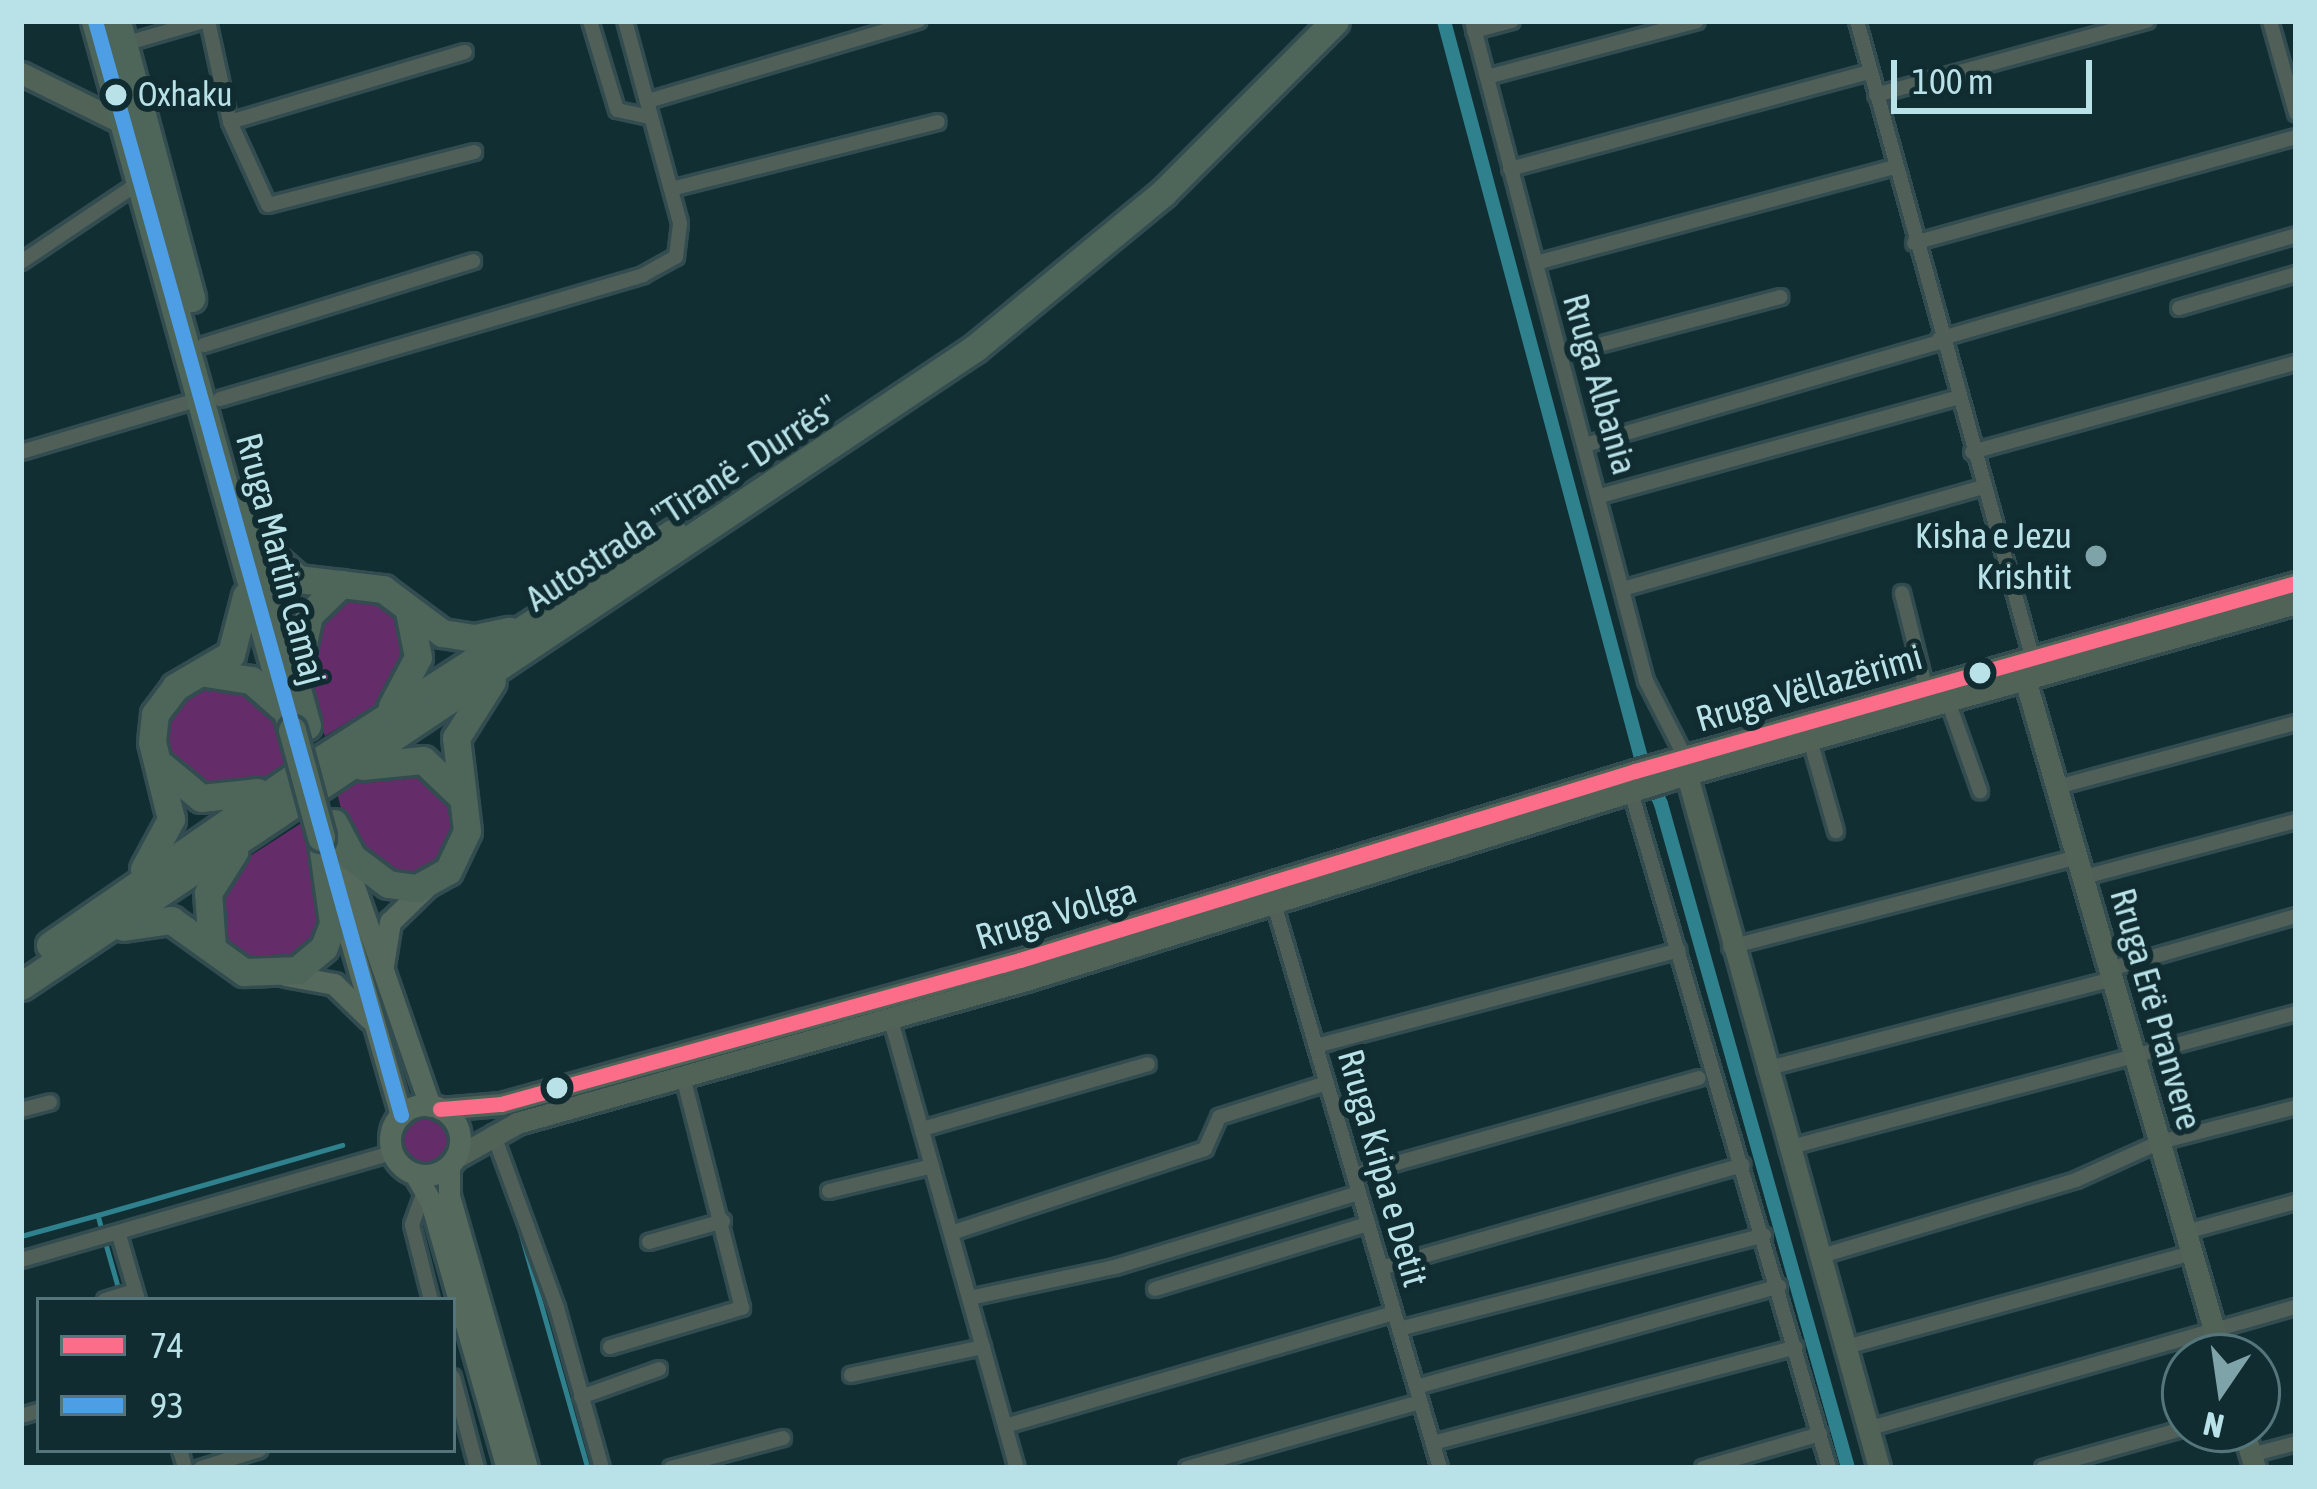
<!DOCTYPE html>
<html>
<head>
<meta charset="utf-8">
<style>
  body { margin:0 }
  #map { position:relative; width:2317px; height:1489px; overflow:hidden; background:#112e32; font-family:"Asap Condensed",sans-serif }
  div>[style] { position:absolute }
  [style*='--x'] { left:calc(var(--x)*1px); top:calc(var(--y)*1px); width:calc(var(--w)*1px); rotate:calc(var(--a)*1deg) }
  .green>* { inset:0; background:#642c68 }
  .round { border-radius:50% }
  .stream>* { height:4.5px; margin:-2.25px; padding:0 2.25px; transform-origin:2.25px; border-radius:2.25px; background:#2f818d }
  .canal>* { height:14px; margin:-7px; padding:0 7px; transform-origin:7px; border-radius:7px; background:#2f818d }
  .roads { filter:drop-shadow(3px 0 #324c50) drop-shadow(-3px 0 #324c50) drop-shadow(0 3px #324c50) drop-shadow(0 -3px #324c50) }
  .street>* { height:14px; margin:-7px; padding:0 7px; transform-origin:7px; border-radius:7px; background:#506059 }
  .secondary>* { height:21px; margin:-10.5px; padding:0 10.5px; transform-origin:10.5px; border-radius:10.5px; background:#516257 }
  .primary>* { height:21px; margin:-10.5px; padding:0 10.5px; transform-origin:10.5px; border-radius:10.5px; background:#55695c }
  .primary>.ring { margin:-10.5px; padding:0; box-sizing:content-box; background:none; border:21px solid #55695c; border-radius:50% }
  .highway>* { height:27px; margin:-13.5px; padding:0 13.5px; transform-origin:13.5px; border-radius:13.5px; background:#4e655a }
  .bridges { filter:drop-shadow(3px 0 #324c50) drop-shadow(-3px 0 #324c50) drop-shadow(0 3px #324c50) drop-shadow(0 -3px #324c50) }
  .highway-bridge>* { height:27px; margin:-13.5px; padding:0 13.5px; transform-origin:13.5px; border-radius:13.5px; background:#4e655a }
  .bus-1>* { height:15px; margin:-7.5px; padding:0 7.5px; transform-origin:7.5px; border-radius:7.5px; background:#fb6d88 }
  .bus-2>* { height:15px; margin:-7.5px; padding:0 7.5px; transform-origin:7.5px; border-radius:7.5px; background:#4d9ee5 }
  .dots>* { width:33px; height:33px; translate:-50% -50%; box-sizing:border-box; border:6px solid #102c30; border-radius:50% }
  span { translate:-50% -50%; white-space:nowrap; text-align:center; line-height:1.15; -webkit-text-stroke:12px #102c30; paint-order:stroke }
  .bus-label { font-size:33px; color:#b9e2e8 }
  .left { translate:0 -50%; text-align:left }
  .street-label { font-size:36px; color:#b9e2e8 }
  .poi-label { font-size:36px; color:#b9e2e8 }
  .right { translate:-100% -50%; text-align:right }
  .frame { position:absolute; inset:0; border:24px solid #b9e2e8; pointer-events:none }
  .legend { position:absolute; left:36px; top:1297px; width:420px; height:156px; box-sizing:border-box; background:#102c30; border:3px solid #54757a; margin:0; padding:15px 21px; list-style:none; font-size:36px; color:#b9e2e8 }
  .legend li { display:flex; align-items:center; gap:24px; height:60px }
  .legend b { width:60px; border:3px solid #54757a }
  .north { position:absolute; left:2161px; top:1333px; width:120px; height:120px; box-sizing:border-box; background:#102c30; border:3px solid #54757a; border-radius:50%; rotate:193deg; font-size:33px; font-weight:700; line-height:48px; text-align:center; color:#b9e2e8 }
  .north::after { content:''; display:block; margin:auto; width:42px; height:54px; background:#7ea3a8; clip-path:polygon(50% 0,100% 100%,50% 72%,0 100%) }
  .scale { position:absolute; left:1891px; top:60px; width:201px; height:54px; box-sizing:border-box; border:6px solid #b9e2e8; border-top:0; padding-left:15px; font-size:36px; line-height:42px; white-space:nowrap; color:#b9e2e8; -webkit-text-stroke:9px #102c30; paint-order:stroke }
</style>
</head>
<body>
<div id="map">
  <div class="green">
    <div style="clip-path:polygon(373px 597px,399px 616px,411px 645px,385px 700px,325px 736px,297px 666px,332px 598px)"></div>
    <div style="clip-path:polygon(230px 679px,272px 709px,289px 764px,243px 790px,200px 790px,165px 750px,166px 718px,191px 687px)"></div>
    <div style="clip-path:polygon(383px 767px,442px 777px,461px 835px,427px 875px,394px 878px,348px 835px,337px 793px)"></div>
    <div style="clip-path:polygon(303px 822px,324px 895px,322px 937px,280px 969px,229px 954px,211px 915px,239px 863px)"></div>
    <div class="round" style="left:400px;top:1116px;width:48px;height:48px"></div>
  </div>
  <div class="stream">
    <div style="--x:98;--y:1215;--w:254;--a:-16"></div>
    <div style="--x:521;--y:1233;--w:244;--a:74.1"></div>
    <div style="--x:21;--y:1236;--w:80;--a:-15.3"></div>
    <div style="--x:98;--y:1215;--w:11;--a:75"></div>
    <div style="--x:106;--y:1244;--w:44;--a:74.1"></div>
  </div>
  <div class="canal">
    <div style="--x:1444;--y:21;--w:763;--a:75.03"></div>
    <div style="--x:1641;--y:758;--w:50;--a:66.5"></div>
    <div style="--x:1661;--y:804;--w:690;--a:74.27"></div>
  </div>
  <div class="roads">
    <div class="street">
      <div style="--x:208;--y:21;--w:103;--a:77.7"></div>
      <div style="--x:230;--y:122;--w:91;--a:65.4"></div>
      <div style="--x:268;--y:205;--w:213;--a:-14.4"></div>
      <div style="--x:590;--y:21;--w:93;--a:73.1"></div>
      <div style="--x:617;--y:110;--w:34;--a:12"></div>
      <div style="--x:1472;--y:21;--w:683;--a:75.23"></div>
      <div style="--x:1646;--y:681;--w:85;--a:62.8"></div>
      <div style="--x:1857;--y:21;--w:663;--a:74.6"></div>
      <div style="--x:2270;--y:21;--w:96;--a:74.2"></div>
      <div style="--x:1474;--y:31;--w:39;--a:-15"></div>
      <div style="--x:124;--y:44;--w:82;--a:-16.2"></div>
      <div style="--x:1487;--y:77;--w:217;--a:-14.9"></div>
      <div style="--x:1876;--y:95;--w:281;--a:-15.3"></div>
      <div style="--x:648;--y:101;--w:282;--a:-16.5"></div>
      <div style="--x:230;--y:122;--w:245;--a:-16.6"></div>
      <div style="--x:1510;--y:169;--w:373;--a:-15.1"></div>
      <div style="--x:671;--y:189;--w:275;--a:-14.1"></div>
      <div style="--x:1914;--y:243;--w:396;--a:-15.5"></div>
      <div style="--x:21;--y:262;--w:143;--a:-33.9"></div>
      <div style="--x:1536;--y:263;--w:372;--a:-15"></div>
      <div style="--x:2179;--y:308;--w:122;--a:-16.2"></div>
      <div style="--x:1939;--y:339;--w:372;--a:-16.2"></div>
      <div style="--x:204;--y:345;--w:282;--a:-17.3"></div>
      <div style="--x:1561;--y:355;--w:227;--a:-14.8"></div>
      <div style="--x:220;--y:399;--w:441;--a:-16.3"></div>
      <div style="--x:643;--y:275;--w:38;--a:-29"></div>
      <div style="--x:676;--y:257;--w:34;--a:-83"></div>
      <div style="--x:680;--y:223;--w:209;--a:-105.2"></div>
      <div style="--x:1585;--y:445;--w:370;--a:-16.2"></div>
      <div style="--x:21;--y:452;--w:187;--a:-16.5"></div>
      <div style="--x:1972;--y:452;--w:336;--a:-15.4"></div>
      <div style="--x:1600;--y:496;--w:369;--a:-15.4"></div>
      <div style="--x:1626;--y:588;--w:371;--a:-15.8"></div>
      <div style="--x:1902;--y:593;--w:99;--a:76"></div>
      <div style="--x:1948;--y:701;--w:96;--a:70.4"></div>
      <div style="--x:1810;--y:740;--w:95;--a:74.1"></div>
      <div style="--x:2057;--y:787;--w:247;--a:-15"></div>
      <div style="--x:1631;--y:792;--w:704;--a:73.67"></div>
      <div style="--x:2084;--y:877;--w:219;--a:-14.8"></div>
      <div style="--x:1272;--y:897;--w:595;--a:73.61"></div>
      <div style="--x:1730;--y:947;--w:359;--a:-14.5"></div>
      <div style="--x:2110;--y:969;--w:193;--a:-15.9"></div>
      <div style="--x:890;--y:1017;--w:469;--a:74.3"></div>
      <div style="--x:1316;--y:1046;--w:375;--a:-14.8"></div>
      <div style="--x:1765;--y:1069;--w:359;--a:-14.5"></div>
      <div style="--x:21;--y:1110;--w:30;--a:-15"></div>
      <div style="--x:922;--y:1129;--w:235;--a:-16"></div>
      <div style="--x:493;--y:1133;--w:186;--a:69.9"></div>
      <div style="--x:557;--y:1308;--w:166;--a:74.3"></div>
      <div style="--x:1787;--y:1148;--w:527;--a:-14.85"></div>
      <div style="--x:1354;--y:1175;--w:358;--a:-15.7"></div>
      <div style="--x:425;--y:1189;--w:38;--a:110"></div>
      <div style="--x:412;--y:1225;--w:77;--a:75.8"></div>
      <div style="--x:829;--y:1191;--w:106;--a:-13.6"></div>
      <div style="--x:2186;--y:1232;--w:114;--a:-15.3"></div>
      <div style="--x:951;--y:1233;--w:268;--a:-18.3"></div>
      <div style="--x:1205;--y:1149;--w:35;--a:-66"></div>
      <div style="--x:1219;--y:1117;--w:113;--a:-17.5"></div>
      <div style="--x:119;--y:1235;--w:68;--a:73.7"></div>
      <div style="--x:649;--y:1242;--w:77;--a:-15.8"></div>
      <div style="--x:1818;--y:1257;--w:269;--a:-16.6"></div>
      <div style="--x:2076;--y:1180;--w:92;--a:-24.3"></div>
      <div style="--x:2160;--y:1142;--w:140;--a:-14.4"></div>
      <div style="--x:21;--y:1260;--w:386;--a:-16.1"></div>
      <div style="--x:1381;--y:1268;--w:376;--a:-15.9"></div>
      <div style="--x:1155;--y:1289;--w:223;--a:-17"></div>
      <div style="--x:970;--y:1298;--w:148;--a:-12.1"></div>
      <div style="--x:1115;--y:1267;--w:255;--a:-16.9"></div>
      <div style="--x:105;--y:1300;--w:31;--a:-17"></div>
      <div style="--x:1399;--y:1329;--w:377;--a:-14.4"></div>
      <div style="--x:610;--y:1347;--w:138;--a:-16.5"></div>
      <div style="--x:742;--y:1308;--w:235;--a:-104.3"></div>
      <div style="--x:1846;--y:1347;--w:359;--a:-15.2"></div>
      <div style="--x:851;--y:1375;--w:135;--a:-12"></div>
      <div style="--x:453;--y:1377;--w:94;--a:75.2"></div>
      <div style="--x:1416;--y:1387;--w:377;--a:-15.5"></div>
      <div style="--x:581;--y:1397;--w:83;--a:-19.7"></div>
      <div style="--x:21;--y:1416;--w:19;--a:-16"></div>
      <div style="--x:1005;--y:1426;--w:405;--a:-16.2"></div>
      <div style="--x:1867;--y:1429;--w:446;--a:-15.9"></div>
      <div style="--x:1433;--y:1443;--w:375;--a:-14.8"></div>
      <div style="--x:180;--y:1450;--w:19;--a:74"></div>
      <div style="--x:2251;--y:1455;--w:47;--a:-14.9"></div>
      <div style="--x:201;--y:1468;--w:61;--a:-17.2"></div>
      <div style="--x:671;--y:1468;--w:116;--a:-15"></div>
      <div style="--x:1187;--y:1468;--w:242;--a:-15.8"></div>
      <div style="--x:1703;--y:1468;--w:122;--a:-16.2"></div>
      <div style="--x:2043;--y:1468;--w:148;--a:-15.7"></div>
    </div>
    <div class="secondary">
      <div style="--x:21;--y:73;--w:115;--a:26.3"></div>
      <div style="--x:2025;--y:679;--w:706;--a:73.8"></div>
      <div style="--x:1687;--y:775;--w:719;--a:74.51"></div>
      <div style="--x:440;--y:1109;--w:61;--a:-4.7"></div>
      <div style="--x:501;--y:1104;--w:539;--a:-15.51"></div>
      <div style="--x:1020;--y:960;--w:643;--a:-17.08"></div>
      <div style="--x:1635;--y:771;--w:687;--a:-15.88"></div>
      <div style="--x:455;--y:1158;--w:71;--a:-29.4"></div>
      <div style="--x:517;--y:1123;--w:529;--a:-15.69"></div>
      <div style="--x:1026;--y:980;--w:682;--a:-17.32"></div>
      <div style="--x:1677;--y:777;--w:643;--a:-15.7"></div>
      <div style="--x:2243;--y:1429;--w:41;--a:72.9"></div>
    </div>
    <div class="primary">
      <div style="--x:340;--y:846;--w:275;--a:70.9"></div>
      <div style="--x:338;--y:897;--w:227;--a:73.9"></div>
      <div style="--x:383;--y:965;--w:44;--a:-80.8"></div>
      <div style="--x:390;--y:922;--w:53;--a:-44.2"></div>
      <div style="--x:285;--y:975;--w:50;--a:10.4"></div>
      <div style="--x:334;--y:984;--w:50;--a:44.2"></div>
      <div class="ring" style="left:390px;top:1105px;width:49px;height:49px"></div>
      <div style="--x:449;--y:1166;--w:30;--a:90"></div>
      <div style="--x:449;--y:1196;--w:283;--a:74"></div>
      <div style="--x:415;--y:1174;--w:32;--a:60"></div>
      <div style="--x:431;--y:1202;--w:277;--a:74.1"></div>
    </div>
    <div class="highway">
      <div style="--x:95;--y:21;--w:736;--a:74.47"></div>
      <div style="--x:117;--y:21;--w:287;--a:75"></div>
      <div style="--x:244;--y:498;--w:236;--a:74.5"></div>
      <div style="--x:262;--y:547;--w:48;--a:41.6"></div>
      <div style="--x:298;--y:579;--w:86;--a:6.7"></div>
      <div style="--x:383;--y:589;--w:74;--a:36.7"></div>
      <div style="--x:442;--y:633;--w:33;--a:9"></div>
      <div style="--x:475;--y:638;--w:35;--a:-12"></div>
      <div style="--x:299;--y:663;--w:49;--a:-78.2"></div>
      <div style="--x:309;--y:615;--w:45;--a:-44.1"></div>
      <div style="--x:205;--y:673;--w:47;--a:8.7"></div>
      <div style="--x:251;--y:680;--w:41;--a:41.1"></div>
      <div style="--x:392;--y:706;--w:55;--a:-62"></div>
      <div style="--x:418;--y:657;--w:46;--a:-101.3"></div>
      <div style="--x:161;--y:765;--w:52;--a:39.5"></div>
      <div style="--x:201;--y:798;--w:57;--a:-6"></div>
      <div style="--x:362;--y:766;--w:61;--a:-5.6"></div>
      <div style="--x:423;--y:760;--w:54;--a:43.5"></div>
      <div style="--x:334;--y:823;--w:38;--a:62"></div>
      <div style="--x:352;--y:857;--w:45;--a:36.9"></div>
      <div style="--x:388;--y:884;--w:29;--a:8"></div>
      <div style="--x:417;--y:888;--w:35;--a:-29"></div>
      <div style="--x:448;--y:871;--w:44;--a:-64.6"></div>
      <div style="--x:467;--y:831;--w:94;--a:-96.7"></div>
      <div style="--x:456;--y:738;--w:67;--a:-57.7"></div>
      <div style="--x:144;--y:869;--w:57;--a:-61.6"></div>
      <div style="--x:171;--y:819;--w:79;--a:-103.9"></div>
      <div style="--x:152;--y:742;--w:28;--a:-84"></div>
      <div style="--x:155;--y:714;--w:34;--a:-53"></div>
      <div style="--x:175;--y:687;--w:65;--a:-30.5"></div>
      <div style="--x:231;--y:654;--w:60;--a:-75.5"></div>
      <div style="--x:123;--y:927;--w:49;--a:-8.3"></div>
      <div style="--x:171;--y:920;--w:90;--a:35.5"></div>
      <div style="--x:244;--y:972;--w:53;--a:-2.2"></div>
      <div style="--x:297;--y:970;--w:35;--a:-40"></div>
      <div style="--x:324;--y:947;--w:26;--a:-69"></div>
      <div style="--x:333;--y:923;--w:87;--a:-97.9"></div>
      <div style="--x:50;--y:945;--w:298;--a:-34.6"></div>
      <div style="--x:295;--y:776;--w:450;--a:-32.8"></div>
      <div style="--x:212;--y:947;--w:54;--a:-94.2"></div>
      <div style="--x:208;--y:893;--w:49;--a:-57.6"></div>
      <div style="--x:21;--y:986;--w:1148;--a:-33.77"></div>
      <div style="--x:975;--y:348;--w:244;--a:-39.5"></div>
      <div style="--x:1163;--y:193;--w:243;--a:-45"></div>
    </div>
  </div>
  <div class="bridges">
    <div class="highway-bridge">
      <div style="--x:292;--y:730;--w:111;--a:74.8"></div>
    </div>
  </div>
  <div class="bus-1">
    <div style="--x:440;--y:1109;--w:61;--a:-4.7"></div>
    <div style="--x:501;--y:1104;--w:539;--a:-15.51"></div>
    <div style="--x:1020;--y:960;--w:643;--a:-17.08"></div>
    <div style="--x:1635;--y:771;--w:687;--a:-15.88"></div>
  </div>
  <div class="bus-2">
    <div style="--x:95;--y:21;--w:1136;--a:74.37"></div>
  </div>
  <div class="dots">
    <div style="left:116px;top:95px;background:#b9e2e8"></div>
    <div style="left:2096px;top:556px;background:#7ea3a8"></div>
    <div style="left:1980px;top:673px;background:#b9e2e8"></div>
    <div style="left:557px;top:1088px;background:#b9e2e8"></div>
  </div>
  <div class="bus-label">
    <span class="left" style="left:138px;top:95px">Oxhaku</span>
  </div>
  <div class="street-label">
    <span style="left:1600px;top:384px;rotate:74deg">Rruga Albania</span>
    <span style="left:682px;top:503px;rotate:-33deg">Autostrada "Tiranë - Durrës"</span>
    <span style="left:281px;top:559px;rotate:75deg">Rruga Martin Camaj</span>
    <span style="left:1809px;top:688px;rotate:-16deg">Rruga Vëllazërimi</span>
    <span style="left:1056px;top:914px;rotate:-17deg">Rruga Vollga</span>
    <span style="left:2156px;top:1009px;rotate:74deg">Rruga Erë Pranvere</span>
    <span style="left:1383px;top:1168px;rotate:74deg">Rruga Kripa e Detit</span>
  </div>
  <div class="poi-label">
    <span class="right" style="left:2072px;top:556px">Kisha e Jezu<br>Krishtit</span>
  </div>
  <div class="frame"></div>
  <ul class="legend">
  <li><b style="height:15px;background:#fb6d88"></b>74</li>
  <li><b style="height:15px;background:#4d9ee5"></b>93</li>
  </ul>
  <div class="north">N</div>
  <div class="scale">100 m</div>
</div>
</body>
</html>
